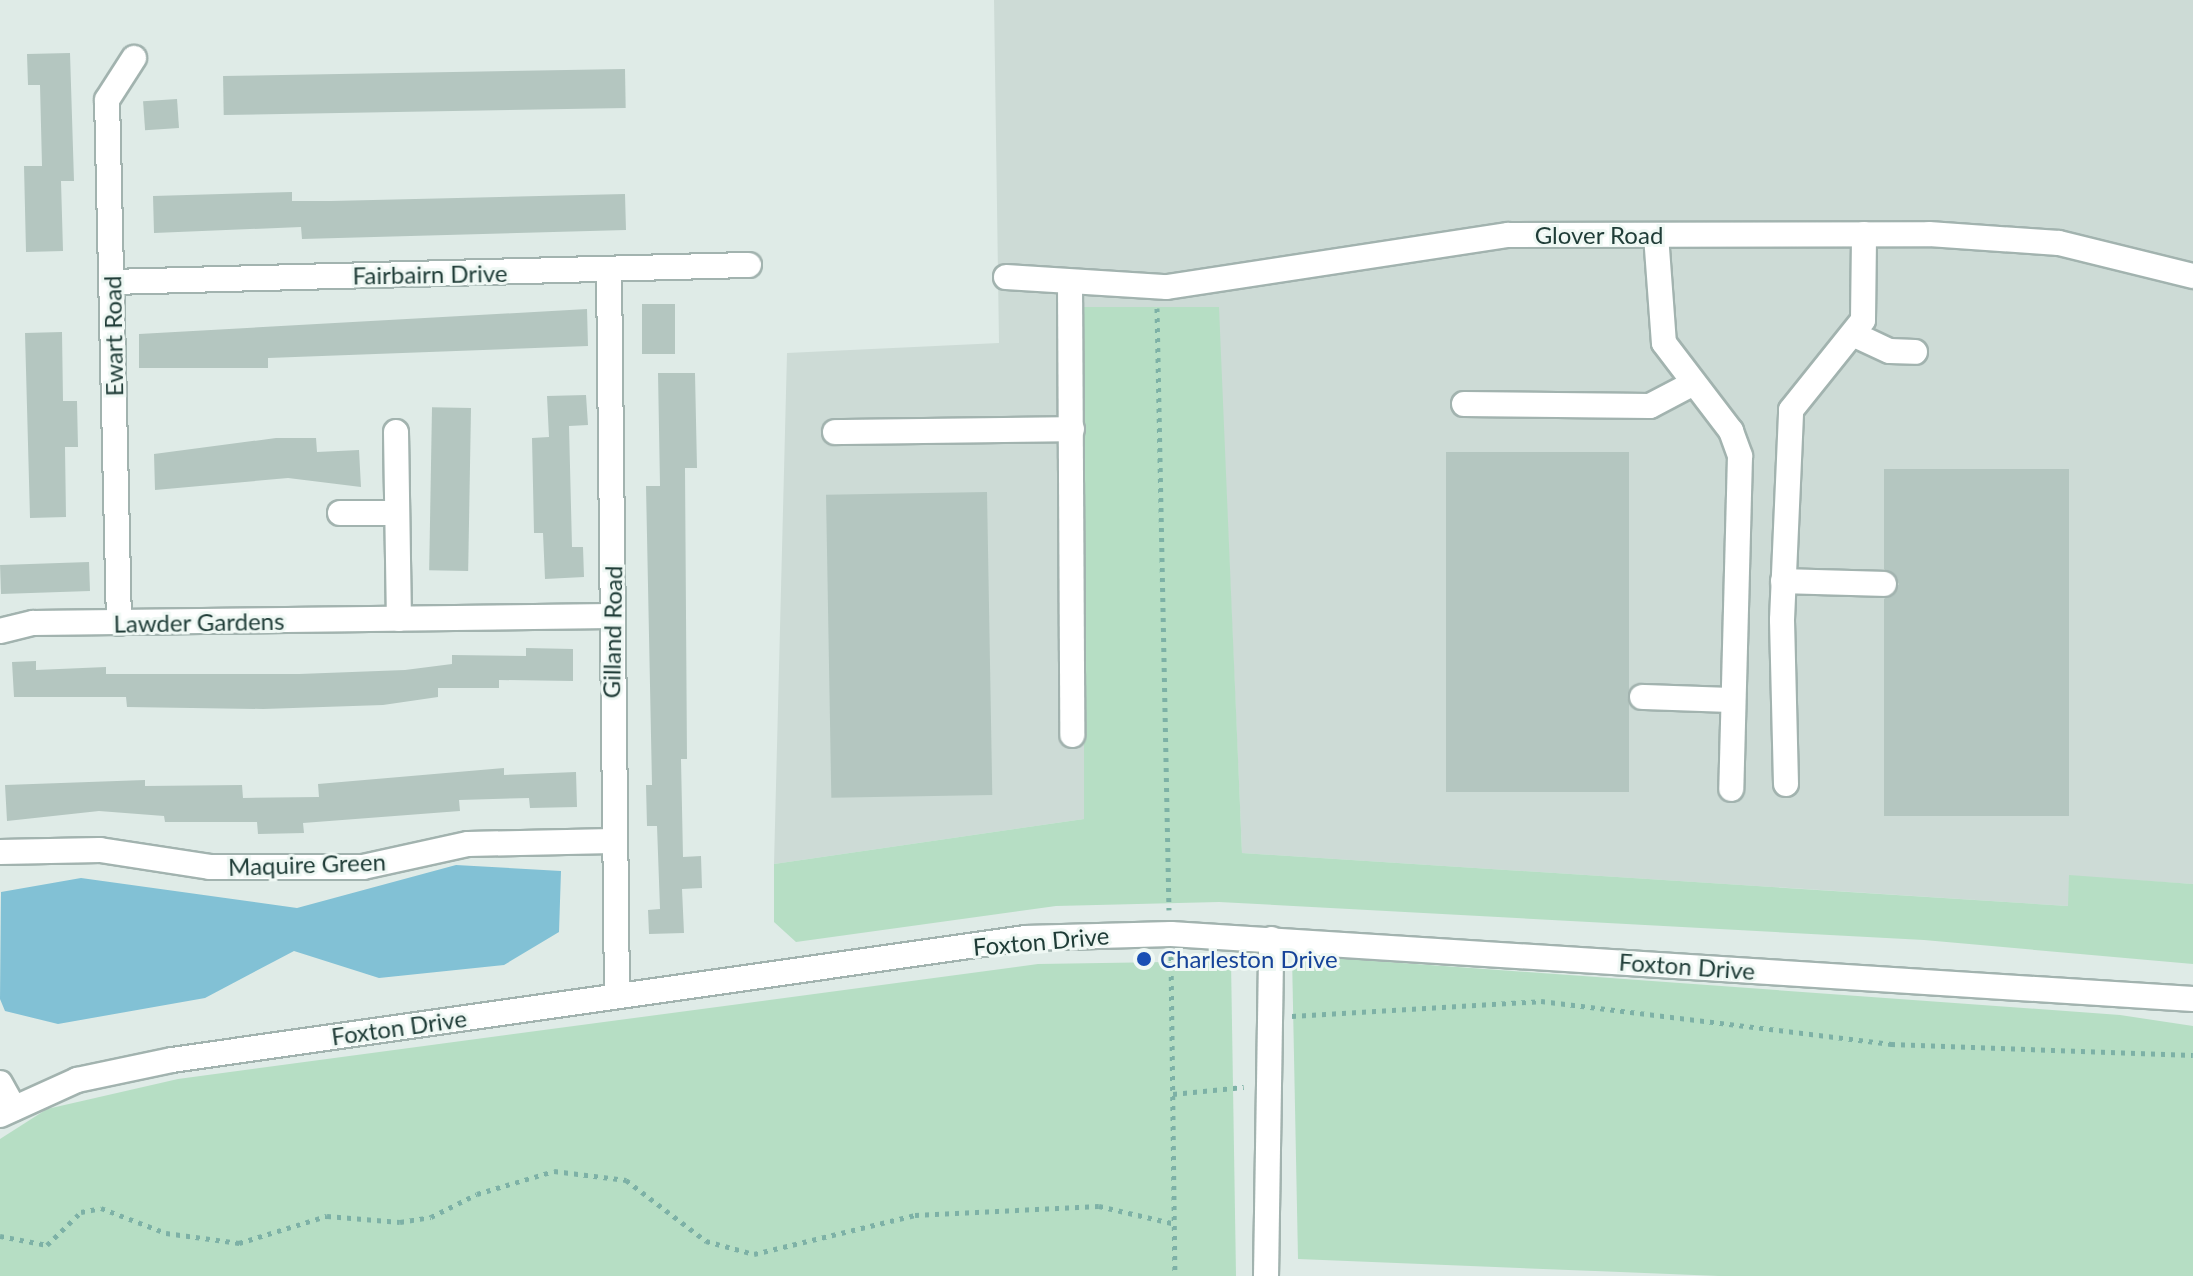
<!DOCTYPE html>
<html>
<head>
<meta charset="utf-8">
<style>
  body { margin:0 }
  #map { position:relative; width:2193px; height:1276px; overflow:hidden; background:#dfebe7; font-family:Lato,sans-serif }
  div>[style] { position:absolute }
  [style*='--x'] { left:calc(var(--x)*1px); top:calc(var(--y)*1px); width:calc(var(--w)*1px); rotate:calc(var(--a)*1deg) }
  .built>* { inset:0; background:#cddbd6 }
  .green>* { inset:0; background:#b6dec4 }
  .water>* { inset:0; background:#82c1d5 }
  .building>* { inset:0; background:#b4c6c0; transform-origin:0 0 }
  .path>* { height:5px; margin-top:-2.5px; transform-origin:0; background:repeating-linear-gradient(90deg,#7db1a6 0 4px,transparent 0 10px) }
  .roads { filter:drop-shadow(2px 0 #a2b3af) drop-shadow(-2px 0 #a2b3af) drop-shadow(0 2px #a2b3af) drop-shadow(0 -2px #a2b3af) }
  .minor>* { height:24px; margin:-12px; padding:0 12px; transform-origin:12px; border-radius:12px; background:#fff }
  .dots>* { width:22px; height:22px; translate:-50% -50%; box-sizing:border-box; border:4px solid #eff8f4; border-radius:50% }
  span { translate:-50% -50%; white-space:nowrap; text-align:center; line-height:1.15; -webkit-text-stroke:6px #eff8f4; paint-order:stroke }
  .street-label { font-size:24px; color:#1f3c37 }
  .transit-label { font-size:24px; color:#164399 }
  .left { translate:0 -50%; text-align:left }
</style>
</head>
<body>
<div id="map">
  <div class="built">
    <div style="clip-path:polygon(994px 0,2193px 0,2193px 884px,2069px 876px,2069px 906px,1242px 853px,1218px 307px,1084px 307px,1084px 819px,774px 864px,787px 353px,999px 343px)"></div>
  </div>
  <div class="green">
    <div style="clip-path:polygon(1084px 307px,1219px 307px,1242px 853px,2068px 906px,2069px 875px,2193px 884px,2193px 964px,1924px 940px,1219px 902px,1056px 906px,796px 942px,774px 922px,774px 864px,1084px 819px)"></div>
    <div style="clip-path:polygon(1292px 955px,2120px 1015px,2193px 1026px,2193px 1276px,1719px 1276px,1298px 1259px)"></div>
    <div style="clip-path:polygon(1231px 961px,1236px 1276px,0 1276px,0 1139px,47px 1109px,178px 1079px,1038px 964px)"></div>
  </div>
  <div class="water">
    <div style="clip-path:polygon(456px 865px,561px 871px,559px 932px,504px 965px,379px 978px,294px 951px,205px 998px,58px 1024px,5px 1011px,0 999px,1px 892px,81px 878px,297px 908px)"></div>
  </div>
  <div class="building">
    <div style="clip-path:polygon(70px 53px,74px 181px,61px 181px,63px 251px,26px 252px,24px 166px,42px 166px,40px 85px,28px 85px,27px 54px)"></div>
    <div style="left:625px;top:69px;width:39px;height:402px;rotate:89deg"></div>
    <div style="left:177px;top:99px;width:29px;height:34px;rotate:86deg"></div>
    <div style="clip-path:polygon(292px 192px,292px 201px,331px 201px,625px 194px,626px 230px,302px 239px,301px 227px,154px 233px,153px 196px)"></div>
    <div style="left:642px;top:304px;width:33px;height:50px"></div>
    <div style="clip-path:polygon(587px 309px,588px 346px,268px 358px,268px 368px,139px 368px,139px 334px)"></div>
    <div style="clip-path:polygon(62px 332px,63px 401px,77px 401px,78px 447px,65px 447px,66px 517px,30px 518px,25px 333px)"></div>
    <div style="clip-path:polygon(658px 373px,695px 373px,697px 468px,685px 468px,687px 759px,681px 759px,683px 857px,701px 856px,702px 888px,682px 889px,684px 933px,649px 934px,648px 910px,660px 909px,657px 826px,647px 826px,646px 785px,652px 785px,646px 486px,660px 486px)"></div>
    <div style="clip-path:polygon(586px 395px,588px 425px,569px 426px,572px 547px,583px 547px,584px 577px,545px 579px,543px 533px,534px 533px,532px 438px,549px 437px,547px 396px)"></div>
    <div style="left:471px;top:408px;width:163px;height:39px;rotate:91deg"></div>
    <div style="clip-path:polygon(276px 438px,316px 438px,317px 452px,359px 450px,361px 487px,288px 478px,155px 490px,154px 454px)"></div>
    <div style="left:1446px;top:452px;width:183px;height:340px"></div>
    <div style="clip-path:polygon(1884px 469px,2069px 469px,2069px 816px,1884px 816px,1884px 599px,1899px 584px,1884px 569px)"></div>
    <div style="left:987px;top:492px;width:303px;height:161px;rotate:89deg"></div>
    <div style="left:89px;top:562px;width:29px;height:89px;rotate:88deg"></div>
    <div style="clip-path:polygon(526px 648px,573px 649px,573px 681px,499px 680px,499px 688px,438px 688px,438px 697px,383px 705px,263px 709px,127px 707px,126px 697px,14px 697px,12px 662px,36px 661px,36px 670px,106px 667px,106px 674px,299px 674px,405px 670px,452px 664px,452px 655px,526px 656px)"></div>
    <div style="clip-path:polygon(504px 768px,504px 775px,576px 772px,577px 807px,530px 808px,529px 798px,459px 800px,460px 811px,303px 823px,304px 833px,258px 834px,257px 822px,165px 822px,164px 816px,99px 811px,7px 821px,5px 785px,145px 780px,145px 786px,242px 785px,243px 798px,319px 797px,318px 784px)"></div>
  </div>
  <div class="path">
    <div style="--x:1157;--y:308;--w:602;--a:88.86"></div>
    <div style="--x:1171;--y:956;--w:320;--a:89.3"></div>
    <div style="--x:1292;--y:1016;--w:249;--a:-3.4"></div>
    <div style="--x:1541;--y:1001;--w:353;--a:7"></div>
    <div style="--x:1891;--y:1044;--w:302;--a:2.1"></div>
    <div style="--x:1173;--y:1094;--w:71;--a:-5.6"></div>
    <div style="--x:0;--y:1236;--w:48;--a:10.8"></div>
    <div style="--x:47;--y:1245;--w:47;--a:-44.1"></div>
    <div style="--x:81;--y:1212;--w:20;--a:-11"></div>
    <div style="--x:101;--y:1208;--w:70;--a:21"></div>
    <div style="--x:166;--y:1233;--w:74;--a:7.8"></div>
    <div style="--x:239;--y:1243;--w:92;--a:-17.1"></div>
    <div style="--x:327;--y:1216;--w:73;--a:4.7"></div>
    <div style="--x:400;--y:1222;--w:31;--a:-9"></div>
    <div style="--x:431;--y:1217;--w:51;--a:-26.6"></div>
    <div style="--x:477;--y:1194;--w:80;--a:-16.6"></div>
    <div style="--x:554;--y:1171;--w:73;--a:7.1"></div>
    <div style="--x:626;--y:1180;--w:101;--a:37.3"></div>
    <div style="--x:706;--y:1241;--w:50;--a:15.2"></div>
    <div style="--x:754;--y:1254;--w:166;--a:-13.6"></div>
    <div style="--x:915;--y:1215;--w:184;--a:-2.8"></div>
    <div style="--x:1099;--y:1206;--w:79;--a:13.2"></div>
  </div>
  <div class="roads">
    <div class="minor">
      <div style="--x:1656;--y:235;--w:108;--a:85.8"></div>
      <div style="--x:1664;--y:343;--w:111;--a:52.7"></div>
      <div style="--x:1731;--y:431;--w:27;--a:70"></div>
      <div style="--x:1740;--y:456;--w:333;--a:91.5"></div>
      <div style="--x:609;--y:269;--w:726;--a:89.37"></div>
      <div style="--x:1006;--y:277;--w:161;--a:3.6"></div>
      <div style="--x:1167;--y:287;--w:345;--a:-8.7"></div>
      <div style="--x:1508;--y:235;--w:421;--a:-0.1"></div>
      <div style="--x:1929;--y:234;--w:130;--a:4"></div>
      <div style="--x:2059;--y:243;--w:138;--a:13.8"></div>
      <div style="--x:111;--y:282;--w:638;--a:-1.53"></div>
      <div style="--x:1070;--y:284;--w:451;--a:89.7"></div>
      <div style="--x:1855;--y:335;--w:38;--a:25"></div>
      <div style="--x:1890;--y:351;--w:25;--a:2"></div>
      <div style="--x:1464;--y:404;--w:186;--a:0.6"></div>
      <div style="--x:1650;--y:406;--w:47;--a:-27.6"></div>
      <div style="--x:396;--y:432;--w:187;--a:89.1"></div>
      <div style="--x:835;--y:432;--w:237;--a:-0.7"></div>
      <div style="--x:340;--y:513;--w:57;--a:0"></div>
      <div style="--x:1783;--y:581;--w:101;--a:1.7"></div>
      <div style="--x:119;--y:623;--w:523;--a:-91.31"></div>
      <div style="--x:107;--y:100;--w:50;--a:-57.3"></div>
      <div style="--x:0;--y:631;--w:34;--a:-14"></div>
      <div style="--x:33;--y:623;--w:578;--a:-0.69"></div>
      <div style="--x:1642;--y:697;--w:91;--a:1.9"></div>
      <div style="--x:1786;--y:784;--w:164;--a:-91.4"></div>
      <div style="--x:1782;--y:620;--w:210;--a:-87.5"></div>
      <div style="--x:1791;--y:410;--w:115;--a:-51.3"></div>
      <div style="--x:1863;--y:320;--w:86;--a:-89.3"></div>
      <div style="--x:0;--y:852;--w:100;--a:-1.1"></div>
      <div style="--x:100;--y:850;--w:111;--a:8.8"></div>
      <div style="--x:210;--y:867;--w:153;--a:0"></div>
      <div style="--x:363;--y:867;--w:107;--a:-12.4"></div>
      <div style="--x:468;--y:844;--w:145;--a:-1.2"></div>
      <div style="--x:0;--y:1083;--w:29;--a:61"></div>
      <div style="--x:0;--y:1115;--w:85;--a:-24.4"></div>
      <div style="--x:77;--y:1080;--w:97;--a:-11.9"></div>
      <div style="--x:172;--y:1060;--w:862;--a:-8.14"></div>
      <div style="--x:1025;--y:938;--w:146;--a:-1.6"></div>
      <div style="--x:1171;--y:934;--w:1024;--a:3.64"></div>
      <div style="--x:1266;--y:1276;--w:337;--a:-89.1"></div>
    </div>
  </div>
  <div class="dots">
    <div style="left:1144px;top:959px;background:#1a4fb4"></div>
  </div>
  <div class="street-label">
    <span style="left:1599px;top:235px">Glover Road</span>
    <span style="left:430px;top:274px;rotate:-1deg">Fairbairn Drive</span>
    <span style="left:113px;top:336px;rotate:-91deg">Ewart Road</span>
    <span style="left:199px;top:622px;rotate:-1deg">Lawder Gardens</span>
    <span style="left:612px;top:632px;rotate:-89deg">Gilland Road</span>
    <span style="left:307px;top:864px;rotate:-2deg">Maquire Green</span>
    <span style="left:1041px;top:941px;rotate:-5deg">Foxton Drive</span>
    <span style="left:1687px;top:966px;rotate:4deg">Foxton Drive</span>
    <span style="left:399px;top:1027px;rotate:-8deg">Foxton Drive</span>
  </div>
  <div class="transit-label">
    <span class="left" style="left:1160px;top:959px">Charleston Drive</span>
  </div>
</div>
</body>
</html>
